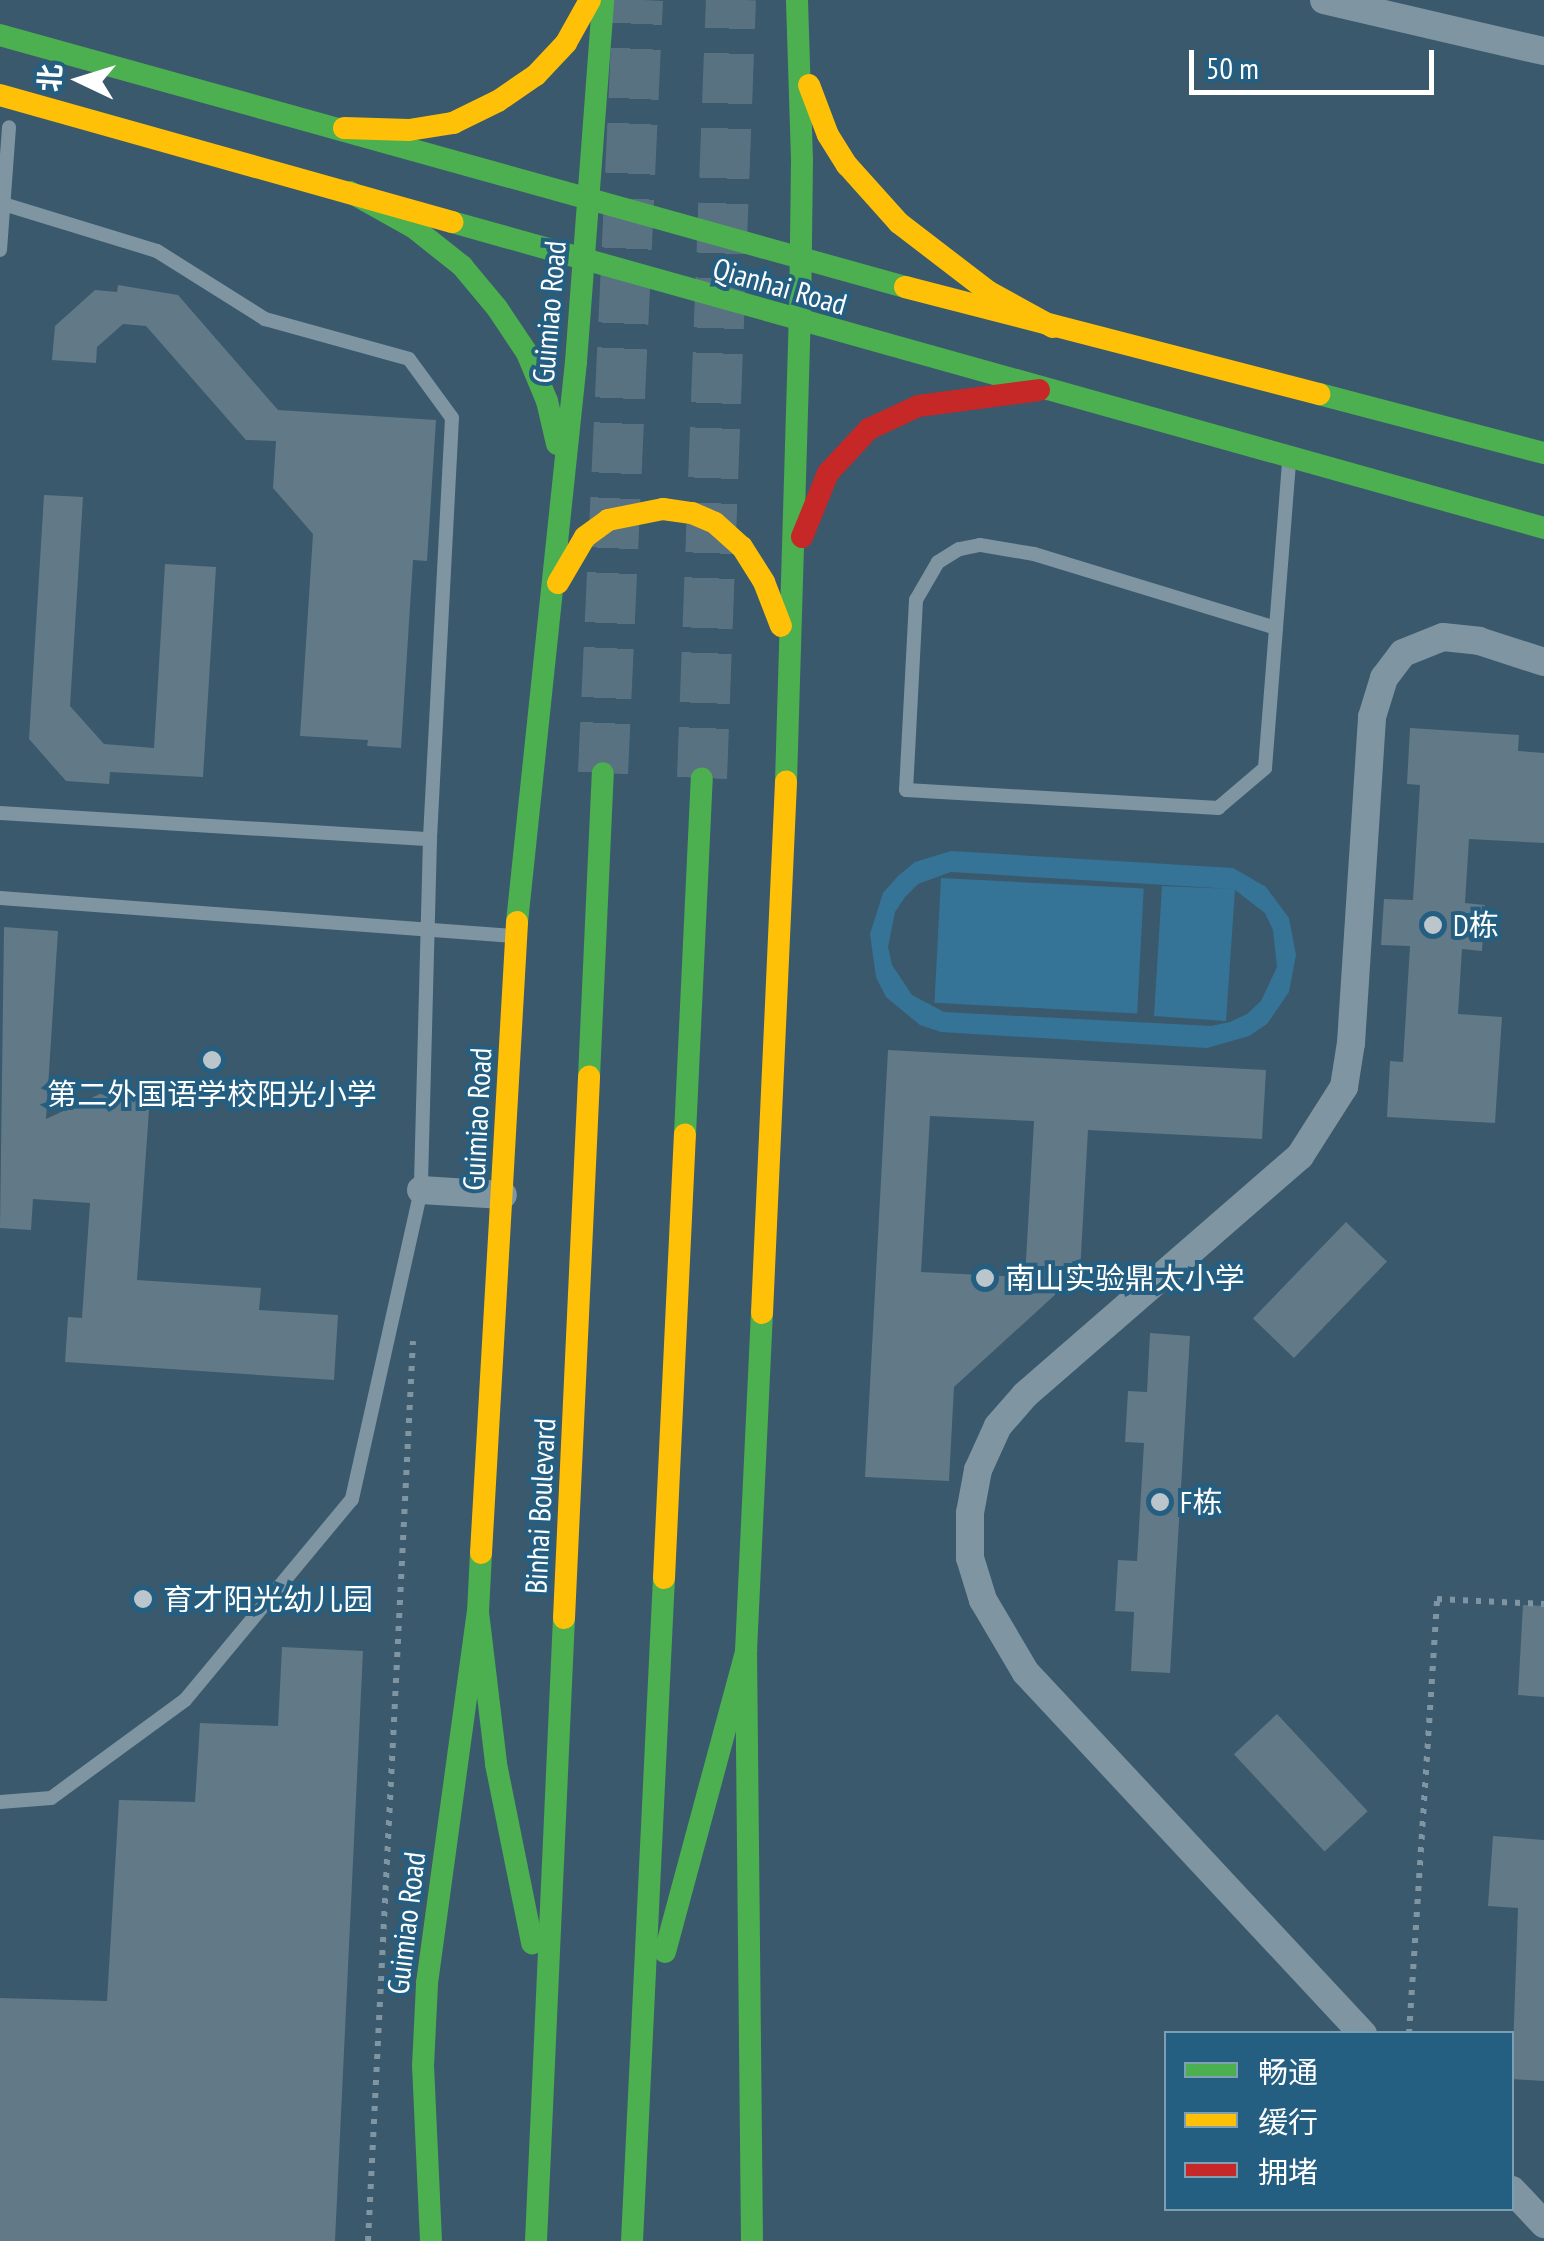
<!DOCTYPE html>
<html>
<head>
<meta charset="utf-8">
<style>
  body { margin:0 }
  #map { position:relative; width:1544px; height:2241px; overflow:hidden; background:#3a596c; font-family:"PT Sans Narrow","Noto Sans SC",sans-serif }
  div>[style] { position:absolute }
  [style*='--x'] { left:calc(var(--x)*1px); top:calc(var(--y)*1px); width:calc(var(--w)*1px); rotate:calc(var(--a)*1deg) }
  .green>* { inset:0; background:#357497; transform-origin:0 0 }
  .building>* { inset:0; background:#627988; transform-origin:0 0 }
  .highway-tunnel>* { height:50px; margin-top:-25px; transform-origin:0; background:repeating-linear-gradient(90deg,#587282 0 50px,transparent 0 75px) }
  .path>* { height:6px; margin-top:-3px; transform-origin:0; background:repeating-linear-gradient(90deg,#7f95a2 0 5px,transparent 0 13px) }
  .lane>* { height:14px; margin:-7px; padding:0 7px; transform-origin:7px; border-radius:7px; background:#7f95a2 }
  .street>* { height:28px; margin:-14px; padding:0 14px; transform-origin:14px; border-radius:14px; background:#7f95a2 }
  .fast>* { height:22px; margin:-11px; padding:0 11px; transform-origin:11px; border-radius:11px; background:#4caf50 }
  .slow>* { height:22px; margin:-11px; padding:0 11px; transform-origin:11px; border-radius:11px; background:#ffc107 }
  .jam>* { height:22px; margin:-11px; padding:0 11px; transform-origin:11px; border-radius:11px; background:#c62828 }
  .dots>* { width:28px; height:28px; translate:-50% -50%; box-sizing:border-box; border:5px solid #245f82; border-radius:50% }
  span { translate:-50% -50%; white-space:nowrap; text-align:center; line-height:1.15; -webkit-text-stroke:8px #245f82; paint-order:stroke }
  .street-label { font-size:30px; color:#fff }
  .poi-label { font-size:30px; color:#fff }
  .left { translate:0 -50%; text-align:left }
  .legend { position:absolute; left:1164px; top:2031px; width:350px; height:180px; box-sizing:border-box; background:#245f82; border:2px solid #7c9fb4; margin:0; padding:12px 18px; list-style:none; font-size:30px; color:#fff }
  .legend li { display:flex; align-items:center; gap:20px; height:50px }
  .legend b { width:50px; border:2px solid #7c9fb4 }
  .north { position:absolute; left:30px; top:30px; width:100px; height:100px; -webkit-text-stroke:8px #245f82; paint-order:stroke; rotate:274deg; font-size:28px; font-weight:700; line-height:40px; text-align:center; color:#fff }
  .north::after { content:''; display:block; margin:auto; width:35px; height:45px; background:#fff; clip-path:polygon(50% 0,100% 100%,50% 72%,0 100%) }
  .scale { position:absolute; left:1189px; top:50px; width:245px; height:45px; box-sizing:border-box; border:5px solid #fff; border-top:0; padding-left:12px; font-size:30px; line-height:35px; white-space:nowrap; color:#fff; -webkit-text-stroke:8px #245f82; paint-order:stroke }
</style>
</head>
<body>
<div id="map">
  <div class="green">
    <div style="clip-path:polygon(evenodd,951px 851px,1233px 868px,1266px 887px,1289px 918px,1296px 955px,1289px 992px,1267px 1024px,1249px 1036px,1207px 1048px,941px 1032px,920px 1025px,886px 997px,876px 977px,870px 934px,883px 893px,898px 876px,915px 862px,951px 851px,951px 872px,1233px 889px,1162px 886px,1154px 1016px,1226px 1021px,1235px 890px,1265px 913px,1273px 930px,1277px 967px,1261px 1001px,1247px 1014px,1230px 1022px,1211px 1026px,944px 1012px,912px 995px,892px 965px,888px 947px,895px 912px,905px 897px,918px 884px,951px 872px)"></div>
    <div style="left:941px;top:878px;width:203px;height:125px;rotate:3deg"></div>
  </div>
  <div class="building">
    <div style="clip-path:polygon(118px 285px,178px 295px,278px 410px,436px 420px,427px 561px,413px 560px,401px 748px,367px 746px,368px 740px,300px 736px,313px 534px,273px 488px,276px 441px,246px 440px,146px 326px,123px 324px,97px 347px,96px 363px,52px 360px,55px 326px,95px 290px,117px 292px)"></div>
    <div style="clip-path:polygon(44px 495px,83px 497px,70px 706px,104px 744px,154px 748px,165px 564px,216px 567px,203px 777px,110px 772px,109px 784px,66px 781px,29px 739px)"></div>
    <div style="clip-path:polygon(1410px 728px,1519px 735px,1518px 751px,1544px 753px,1544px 843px,1469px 839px,1465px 903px,1485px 905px,1482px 951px,1462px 949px,1458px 1014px,1502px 1017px,1495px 1123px,1387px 1117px,1390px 1061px,1403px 1062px,1410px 946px,1381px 945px,1384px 899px,1413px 900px,1420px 785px,1407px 784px)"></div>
    <div style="clip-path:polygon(4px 927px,58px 931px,46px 1119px,100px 1094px,150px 1096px,137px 1280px,261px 1288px,259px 1310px,338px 1315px,334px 1380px,65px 1362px,68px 1317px,82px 1318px,90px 1203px,33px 1199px,31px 1230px,0 1228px)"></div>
    <div style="clip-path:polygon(evenodd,888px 1050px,1266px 1070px,1262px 1139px,1088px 1130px,1080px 1272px,954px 1387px,949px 1481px,865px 1477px,888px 1050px,930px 1116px,1034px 1121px,1025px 1277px,921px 1272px,930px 1116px)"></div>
    <div style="left:1346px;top:1222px;width:57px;height:134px;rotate:44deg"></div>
    <div style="clip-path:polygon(1150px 1333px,1190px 1336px,1170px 1673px,1131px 1671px,1134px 1612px,1115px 1611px,1118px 1560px,1137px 1561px,1144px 1443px,1125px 1442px,1128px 1391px,1147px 1392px)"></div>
    <div style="clip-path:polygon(1523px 1605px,1544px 1606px,1544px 1697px,1518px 1695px)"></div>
    <div style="clip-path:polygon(282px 1647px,363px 1651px,335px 2241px,0 2241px,0 1998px,107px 2001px,119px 1800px,195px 1802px,200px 1723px,278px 1726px)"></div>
    <div style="left:1277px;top:1714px;width:133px;height:59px;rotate:47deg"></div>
    <div style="clip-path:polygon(1493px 1836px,1544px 1840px,1544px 2081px,1512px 2079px,1518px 1908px,1488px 1906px)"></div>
  </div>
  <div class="highway-tunnel">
    <div style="--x:603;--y:773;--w:774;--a:-87.41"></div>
    <div style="--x:702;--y:778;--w:779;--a:-87.87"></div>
  </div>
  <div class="path">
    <div style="--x:1409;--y:2034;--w:436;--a:-86.3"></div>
    <div style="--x:1437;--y:1599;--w:107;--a:2.7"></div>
    <div style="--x:368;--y:2241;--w:901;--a:-87.14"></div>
  </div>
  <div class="lane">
    <div style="--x:0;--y:203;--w:164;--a:17"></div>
    <div style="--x:157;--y:251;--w:128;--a:32.2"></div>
    <div style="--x:265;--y:319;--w:149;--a:15.5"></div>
    <div style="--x:409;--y:359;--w:73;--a:53.9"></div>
    <div style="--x:452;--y:418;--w:422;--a:93"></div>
    <div style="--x:430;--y:839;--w:351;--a:91.5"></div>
    <div style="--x:421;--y:1190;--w:317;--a:102.6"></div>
    <div style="--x:352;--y:1499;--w:261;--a:129.7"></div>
    <div style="--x:185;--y:1700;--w:166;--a:143.8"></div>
    <div style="--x:51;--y:1798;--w:51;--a:175.5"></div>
    <div style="--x:0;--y:250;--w:123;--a:-85.8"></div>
    <div style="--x:1276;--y:628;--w:253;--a:-163"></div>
    <div style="--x:1034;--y:554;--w:55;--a:-170.5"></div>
    <div style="--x:980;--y:545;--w:21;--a:169"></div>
    <div style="--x:959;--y:549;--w:25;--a:148"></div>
    <div style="--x:938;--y:562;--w:44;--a:120.1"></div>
    <div style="--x:916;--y:600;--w:190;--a:93"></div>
    <div style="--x:906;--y:790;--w:313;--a:3.3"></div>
    <div style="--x:1218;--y:808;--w:62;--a:-40.4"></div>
    <div style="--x:1265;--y:768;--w:140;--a:-85.5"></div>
    <div style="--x:1276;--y:628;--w:167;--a:-85.5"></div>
    <div style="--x:0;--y:813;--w:431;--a:3.5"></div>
    <div style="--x:0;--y:898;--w:514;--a:4.24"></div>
  </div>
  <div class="street">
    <div style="--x:1324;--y:0;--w:226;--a:13.1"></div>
    <div style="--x:421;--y:1190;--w:82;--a:3.5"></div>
    <div style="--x:1363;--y:2034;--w:494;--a:-133"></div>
    <div style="--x:1026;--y:1673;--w:85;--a:-120.5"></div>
    <div style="--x:983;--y:1600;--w:44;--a:-107.2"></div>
    <div style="--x:970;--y:1558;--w:45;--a:-90"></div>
    <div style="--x:970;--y:1513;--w:44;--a:-79.5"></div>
    <div style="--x:978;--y:1470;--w:48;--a:-65.6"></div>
    <div style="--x:998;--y:1426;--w:41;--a:-48.9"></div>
    <div style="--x:1025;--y:1395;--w:364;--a:-41"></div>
    <div style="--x:1300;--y:1156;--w:82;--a:-57.5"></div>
    <div style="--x:1344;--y:1087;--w:45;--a:-81"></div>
    <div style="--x:1351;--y:1043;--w:327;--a:-86.3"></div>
    <div style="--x:1372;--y:717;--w:41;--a:-72.9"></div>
    <div style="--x:1384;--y:678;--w:31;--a:-53"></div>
    <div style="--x:1403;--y:653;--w:43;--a:-21.8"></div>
    <div style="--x:1443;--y:637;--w:36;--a:6"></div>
    <div style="--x:1479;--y:641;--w:68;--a:17.9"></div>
    <div style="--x:1512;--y:2190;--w:47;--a:46.7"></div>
  </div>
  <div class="fast">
    <div style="--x:0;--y:35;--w:939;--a:15.56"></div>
    <div style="--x:350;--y:192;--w:72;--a:29.1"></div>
    <div style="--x:413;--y:227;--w:63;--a:38.5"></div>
    <div style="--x:462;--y:266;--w:55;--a:50.2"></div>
    <div style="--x:497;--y:308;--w:54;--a:56.3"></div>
    <div style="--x:527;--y:353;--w:52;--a:67.4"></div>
    <div style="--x:547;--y:401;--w:44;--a:76.9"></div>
    <div style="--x:452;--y:222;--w:1134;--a:15.65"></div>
    <div style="--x:1319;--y:394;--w:233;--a:14.7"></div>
    <div style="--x:786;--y:782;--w:459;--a:-88.3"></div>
    <div style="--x:800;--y:323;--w:163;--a:-89.3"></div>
    <div style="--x:802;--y:160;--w:160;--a:-91.8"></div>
    <div style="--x:517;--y:922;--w:563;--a:-83.99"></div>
    <div style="--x:576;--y:362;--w:363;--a:-85.7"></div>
    <div style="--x:589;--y:1077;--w:304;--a:-87.4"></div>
    <div style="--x:685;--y:1134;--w:356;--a:-87.3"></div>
    <div style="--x:478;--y:1612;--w:153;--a:83.2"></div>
    <div style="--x:496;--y:1764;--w:183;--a:78.6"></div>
    <div style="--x:665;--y:1952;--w:312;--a:-74.9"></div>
    <div style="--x:431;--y:2241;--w:175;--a:-92.6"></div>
    <div style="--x:423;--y:2066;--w:83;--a:-87.2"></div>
    <div style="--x:427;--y:1983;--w:374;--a:-82.2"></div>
    <div style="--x:478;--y:1612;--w:59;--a:-87.1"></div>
    <div style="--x:536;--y:2241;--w:624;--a:-87.43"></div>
    <div style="--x:632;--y:2241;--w:664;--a:-87.24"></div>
    <div style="--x:752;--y:2241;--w:590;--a:-90.58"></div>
    <div style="--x:746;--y:1651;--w:338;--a:-87.3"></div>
  </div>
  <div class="slow">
    <div style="--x:809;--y:85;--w:53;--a:69.2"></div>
    <div style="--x:828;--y:135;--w:36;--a:58"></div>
    <div style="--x:847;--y:165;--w:78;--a:48.1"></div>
    <div style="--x:899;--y:223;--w:113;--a:37.5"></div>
    <div style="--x:989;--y:292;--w:73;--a:28.7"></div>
    <div style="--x:0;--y:95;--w:470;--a:15.7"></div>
    <div style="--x:344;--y:128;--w:65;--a:1.8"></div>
    <div style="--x:409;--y:130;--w:45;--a:-9"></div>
    <div style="--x:453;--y:123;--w:50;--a:-26.1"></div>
    <div style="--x:498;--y:101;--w:46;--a:-34.4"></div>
    <div style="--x:536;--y:75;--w:44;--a:-46.8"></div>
    <div style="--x:566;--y:43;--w:49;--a:-60.8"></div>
    <div style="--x:905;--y:287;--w:428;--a:14.5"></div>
    <div style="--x:558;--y:583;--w:53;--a:-59.6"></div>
    <div style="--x:585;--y:537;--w:29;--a:-36"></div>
    <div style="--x:608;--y:520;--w:56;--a:-11.3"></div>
    <div style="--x:663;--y:509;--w:29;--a:8"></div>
    <div style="--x:692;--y:513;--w:25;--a:23"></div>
    <div style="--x:715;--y:523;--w:36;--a:42"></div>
    <div style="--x:742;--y:547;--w:41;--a:57.8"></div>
    <div style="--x:764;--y:582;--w:47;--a:68.9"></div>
    <div style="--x:762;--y:1313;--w:532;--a:-87.41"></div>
    <div style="--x:481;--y:1553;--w:632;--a:-86.73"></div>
    <div style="--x:664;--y:1578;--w:444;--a:-87.3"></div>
    <div style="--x:564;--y:1618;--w:542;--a:-87.35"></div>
  </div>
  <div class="jam">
    <div style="--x:802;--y:537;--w:69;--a:-67.9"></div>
    <div style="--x:828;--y:473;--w:60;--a:-47"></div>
    <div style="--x:869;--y:429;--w:54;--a:-25.1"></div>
    <div style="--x:918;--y:406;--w:122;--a:-7.5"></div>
  </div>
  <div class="dots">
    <div style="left:1433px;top:925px;background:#bac5cc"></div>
    <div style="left:212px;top:1060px;background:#bac5cc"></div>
    <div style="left:985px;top:1278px;background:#bac5cc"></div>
    <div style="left:1160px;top:1502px;background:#bac5cc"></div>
    <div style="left:143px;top:1599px;background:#bac5cc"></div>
  </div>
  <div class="street-label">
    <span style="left:780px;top:286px;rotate:16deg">Qianhai Road</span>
    <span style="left:549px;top:312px;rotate:-85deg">Guimiao Road</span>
    <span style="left:477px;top:1119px;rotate:-87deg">Guimiao Road</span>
    <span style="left:540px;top:1506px;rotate:-87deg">Binhai Boulevard</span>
    <span style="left:406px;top:1923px;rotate:-83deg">Guimiao Road</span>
  </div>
  <div class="poi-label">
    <span class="left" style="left:1453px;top:925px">D栋</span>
    <span style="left:212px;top:1094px">第二外国语学校阳光小学</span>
    <span class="left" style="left:1005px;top:1278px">南山实验鼎太小学</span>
    <span class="left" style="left:1180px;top:1502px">F栋</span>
    <span class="left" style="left:163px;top:1599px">育才阳光幼儿园</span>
  </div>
  <ul class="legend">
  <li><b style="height:12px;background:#4caf50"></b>畅通</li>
  <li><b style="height:12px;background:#ffc107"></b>缓行</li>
  <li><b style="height:12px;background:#c62828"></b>拥堵</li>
  </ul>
  <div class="north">北</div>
  <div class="scale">50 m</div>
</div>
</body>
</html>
